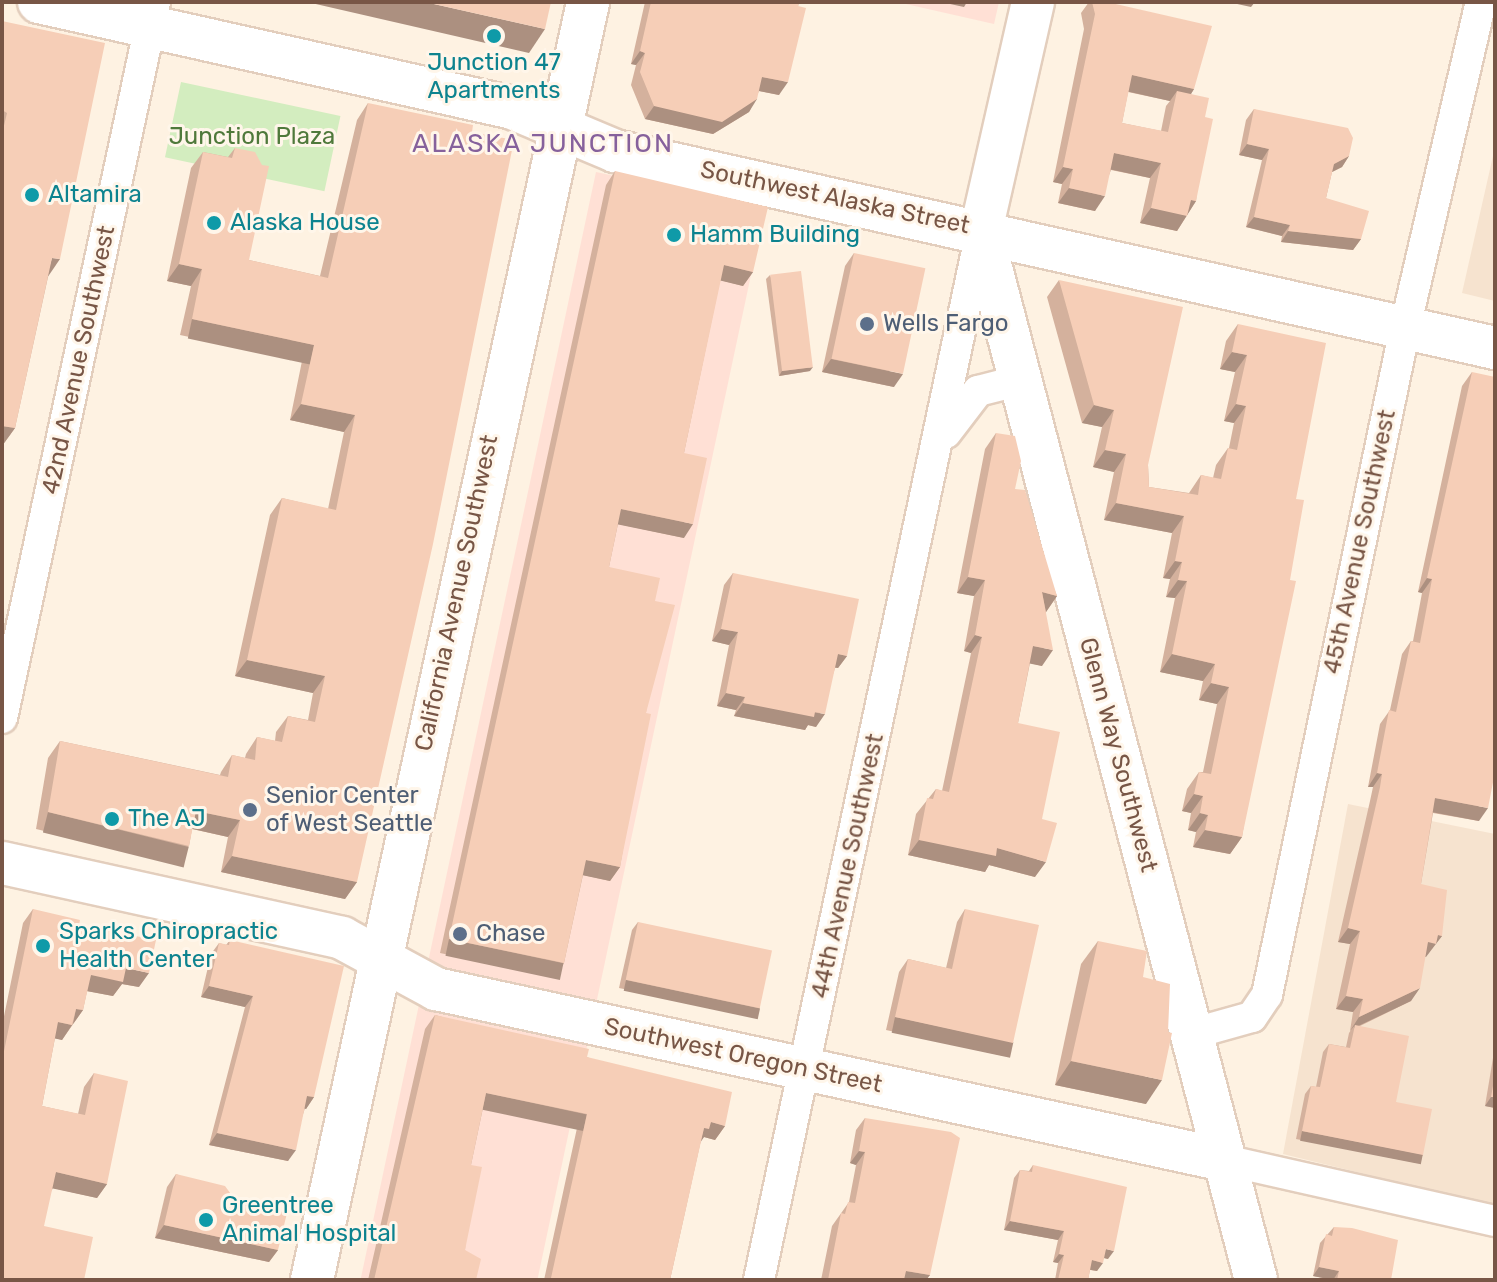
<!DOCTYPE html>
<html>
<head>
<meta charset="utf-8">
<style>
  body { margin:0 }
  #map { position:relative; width:1497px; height:1282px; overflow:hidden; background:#fef2e2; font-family:Rubik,sans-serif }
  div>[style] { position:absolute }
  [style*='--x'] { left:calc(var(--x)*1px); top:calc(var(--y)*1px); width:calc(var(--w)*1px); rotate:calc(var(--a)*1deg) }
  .residential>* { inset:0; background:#f6e3cf }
  .commercial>* { inset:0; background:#ffe0d5; transform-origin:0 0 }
  .green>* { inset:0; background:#d3edbf; transform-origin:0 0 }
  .roads { filter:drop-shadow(2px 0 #e3cebd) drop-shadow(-2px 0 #e3cebd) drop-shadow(0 2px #e3cebd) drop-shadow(0 -2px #e3cebd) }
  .street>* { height:30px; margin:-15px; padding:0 15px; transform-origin:15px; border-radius:15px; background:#fff }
  .secondary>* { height:42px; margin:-21px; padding:0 21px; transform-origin:21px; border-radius:21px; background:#fff }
  .wall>* { inset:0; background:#d4b19d }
  .shaded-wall>* { inset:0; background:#ac9080; transform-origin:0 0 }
  .building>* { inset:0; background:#f6ceb7; transform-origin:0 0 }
  .dots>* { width:22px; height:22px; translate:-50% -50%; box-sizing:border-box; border:4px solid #fff6ea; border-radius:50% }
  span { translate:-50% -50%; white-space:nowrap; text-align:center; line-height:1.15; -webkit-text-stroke:6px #fff6ea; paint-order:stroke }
  .culture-label { font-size:24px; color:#0d838f }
  .left { translate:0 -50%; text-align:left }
  .park-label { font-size:24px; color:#4f793b }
  .street-label { font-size:24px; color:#785646 }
  .service-label { font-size:24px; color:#4e5e75 }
  .neighbourhood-label { font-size:26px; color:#86619c; letter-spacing:2px }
  .frame { position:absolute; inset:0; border:4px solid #785646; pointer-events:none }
</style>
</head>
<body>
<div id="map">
  <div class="residential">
    <div style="clip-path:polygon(1495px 147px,1495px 301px,1462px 293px)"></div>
    <div style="clip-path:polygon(1348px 804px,1495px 834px,1495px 1206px,1283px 1154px)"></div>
  </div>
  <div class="commercial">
    <div style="clip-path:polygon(897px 2px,999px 2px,994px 24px)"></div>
    <div style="left:596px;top:172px;width:173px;height:1133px;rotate:12deg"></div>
  </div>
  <div class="green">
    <div style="left:181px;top:82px;width:163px;height:77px;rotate:12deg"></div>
  </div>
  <div class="roads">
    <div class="street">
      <div style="--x:946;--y:433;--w:53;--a:-52.7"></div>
      <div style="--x:978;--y:391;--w:44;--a:-14.3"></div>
      <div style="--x:2;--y:718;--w:732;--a:-77.94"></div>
      <div style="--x:1191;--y:1034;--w:63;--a:-15.6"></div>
      <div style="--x:1252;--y:1017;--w:27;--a:-56"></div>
      <div style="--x:1267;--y:995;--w:681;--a:-78.31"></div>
      <div style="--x:1405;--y:328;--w:335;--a:-76.9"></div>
      <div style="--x:1224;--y:1160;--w:278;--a:12.7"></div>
      <div style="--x:759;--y:1280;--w:1066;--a:-78.04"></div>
    </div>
    <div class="secondary">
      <div style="--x:39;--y:2;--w:483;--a:12.6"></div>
      <div style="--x:510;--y:107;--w:114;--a:22.7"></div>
      <div style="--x:615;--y:151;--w:902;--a:12.62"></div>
      <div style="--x:1033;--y:2;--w:234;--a:102.8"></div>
      <div style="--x:981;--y:230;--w:1085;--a:75.32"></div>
      <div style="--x:2;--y:863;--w:348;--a:12.4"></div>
      <div style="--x:342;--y:938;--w:107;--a:28.5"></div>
      <div style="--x:436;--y:989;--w:806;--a:12.24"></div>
      <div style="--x:312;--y:1280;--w:1307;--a:-77.81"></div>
    </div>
  </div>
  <div class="wall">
    <div style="clip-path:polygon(645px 2px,799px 2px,779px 95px,759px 91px,749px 112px,713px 134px,645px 119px,631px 85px,636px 65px,631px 64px)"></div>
    <div style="clip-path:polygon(evenodd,1089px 2px,1107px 2px,1194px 89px,1191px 94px,1205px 117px,1196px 201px,1177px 231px,1140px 223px,1150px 178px,1111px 170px,1095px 211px,1058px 203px,1062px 184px,1053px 182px,1084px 29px,1081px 13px,1089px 2px,1128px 92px,1170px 101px,1166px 106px,1161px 131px,1122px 123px,1128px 92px)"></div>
    <div style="clip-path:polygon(2px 21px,48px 277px,15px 428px,2px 446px)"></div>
    <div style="clip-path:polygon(368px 103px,357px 882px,345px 899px,221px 872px,228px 837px,192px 829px,189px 846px,177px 863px,36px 829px,48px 758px,60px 741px,220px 775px,221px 772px,232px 755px,245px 758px,246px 754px,257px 737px,275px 741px,276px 732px,288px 716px,308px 720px,313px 693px,235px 676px,270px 515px,282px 498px,328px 509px,344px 432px,290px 420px,302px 361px,180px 335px,191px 286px,167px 281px,191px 168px,203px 152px,228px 157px,235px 148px,249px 260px,320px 276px,357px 120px)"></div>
    <div style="clip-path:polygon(1254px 109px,1349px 156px,1342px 167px,1332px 172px,1326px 198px,1361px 239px,1353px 250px,1281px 242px,1282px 236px,1246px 227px,1262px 160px,1239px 155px,1246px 120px)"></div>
    <div style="clip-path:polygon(615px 171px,753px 272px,743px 286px,720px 280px,684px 453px,684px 538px,618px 524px,609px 567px,655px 601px,646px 713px,620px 867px,610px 881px,583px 875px,564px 963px,555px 977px,440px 953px,606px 185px)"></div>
    <div style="clip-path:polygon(854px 253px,894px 387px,822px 372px,845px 266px)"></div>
    <div style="clip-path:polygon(770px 275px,810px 371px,779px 376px,766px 279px)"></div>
    <div style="clip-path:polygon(1059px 280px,1148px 465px,1149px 487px,1189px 493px,1201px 475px,1213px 478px,1216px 465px,1228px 448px,1229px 448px,1234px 423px,1224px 421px,1235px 372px,1220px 369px,1226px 341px,1238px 324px,1296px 499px,1242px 837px,1230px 854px,1193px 847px,1196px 832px,1188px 830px,1191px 813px,1182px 811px,1187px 789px,1199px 772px,1203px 772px,1217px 704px,1199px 700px,1203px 681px,1160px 672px,1175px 598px,1166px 597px,1170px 579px,1163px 578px,1172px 533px,1104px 520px,1114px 472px,1093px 467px,1102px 427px,1082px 423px,1047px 297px)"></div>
    <div style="clip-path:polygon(1472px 372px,1479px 821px,1433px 813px,1421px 884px,1442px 936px,1425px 957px,1411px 1001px,1360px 1026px,1396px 1102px,1423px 1155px,1417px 1163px,1296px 1139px,1305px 1094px,1311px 1086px,1316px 1087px,1323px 1052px,1329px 1044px,1346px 1047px,1349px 1033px,1351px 1030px,1350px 1031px,1353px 1012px,1336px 1009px,1350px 944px,1338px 942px,1370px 801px,1373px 787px,1368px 787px,1380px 724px,1390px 710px,1402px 654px,1411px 641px,1413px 641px,1422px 593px,1418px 592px,1462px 386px)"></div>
    <div style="clip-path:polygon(996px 433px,1015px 489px,1057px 596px,1046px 612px,1042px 666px,1030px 663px,1018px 723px,1042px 819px,1035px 877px,989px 865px,985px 872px,908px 855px,916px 814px,936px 789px,942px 791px,971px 653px,964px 651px,974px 596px,957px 593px,985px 449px)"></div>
    <div style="clip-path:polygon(733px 573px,847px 656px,838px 668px,835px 668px,816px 727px,808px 725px,805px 730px,734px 716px,736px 710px,717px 706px,729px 645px,712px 641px,724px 585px)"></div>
    <div style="clip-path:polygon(33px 909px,139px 987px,122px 984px,113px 996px,87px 991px,83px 1010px,62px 1040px,55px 1038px,42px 1106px,78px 1114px,84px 1087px,94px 1073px,107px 1184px,97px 1198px,53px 1188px,2px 1280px,2px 1026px,23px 923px)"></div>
    <div style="clip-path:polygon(965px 909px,1013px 1043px,1004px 1056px,886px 1030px,899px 972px,908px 959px,946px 968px,957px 922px)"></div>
    <div style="clip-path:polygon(638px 922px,760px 1008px,754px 1017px,619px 988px,632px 930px)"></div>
    <div style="clip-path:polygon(230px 940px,314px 1097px,306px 1109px,305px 1108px,288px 1161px,209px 1145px,245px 1007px,201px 997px,211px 954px,219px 943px,226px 945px)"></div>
    <div style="clip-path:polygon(1098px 941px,1143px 977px,1146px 1104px,1055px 1085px,1081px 964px)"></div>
    <div style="clip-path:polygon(435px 1015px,587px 1057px,725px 1126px,715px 1140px,704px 1137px,701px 1140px,670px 1280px,544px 1280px,577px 1128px,483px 1108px,471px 1165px,465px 1250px,476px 1280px,368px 1280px,425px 1029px)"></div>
    <div style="clip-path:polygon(1495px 1046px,1495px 1108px,1485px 1106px)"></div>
    <div style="clip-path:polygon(865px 1118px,930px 1275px,926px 1280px,821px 1280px,832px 1226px,849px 1202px,856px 1165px,850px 1163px,856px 1130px)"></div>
    <div style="clip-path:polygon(1033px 1165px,1108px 1259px,1104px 1258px,1097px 1271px,1090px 1270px,1088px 1280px,1055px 1280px,1058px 1263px,1053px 1262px,1058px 1240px,1004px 1230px,1014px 1178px,1020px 1170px,1029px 1171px)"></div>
    <div style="clip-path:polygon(176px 1174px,236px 1201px,278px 1250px,269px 1262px,155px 1238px,167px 1187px)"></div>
    <div style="clip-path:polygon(1334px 1227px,1391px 1280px,1333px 1280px,1313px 1276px,1320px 1243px)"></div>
  </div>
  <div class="shaded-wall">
    <div style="clip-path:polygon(307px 2px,425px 2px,545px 29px,529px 53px)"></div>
    <div style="clip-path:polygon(941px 2px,967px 2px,964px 7px)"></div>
    <div style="clip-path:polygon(1228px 2px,1255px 2px,1251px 7px)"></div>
    <div style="clip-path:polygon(640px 51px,645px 53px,636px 65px,631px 64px)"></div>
    <div style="clip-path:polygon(1132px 75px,1194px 89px,1184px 105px,1177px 91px,1170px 101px,1121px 90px)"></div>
    <div style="clip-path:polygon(762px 77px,788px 82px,779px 95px,754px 90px)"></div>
    <div style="clip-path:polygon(757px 99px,749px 112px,713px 134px,645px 119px,654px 106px)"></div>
    <div style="clip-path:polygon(1247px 144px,1269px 149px,1262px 160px,1239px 155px)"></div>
    <div style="clip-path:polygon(1114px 153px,1161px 163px,1150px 178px,1104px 168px)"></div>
    <div style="clip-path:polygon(1349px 156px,1342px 167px,1326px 175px,1334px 164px)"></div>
    <div style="clip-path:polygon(1063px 167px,1073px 169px,1062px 184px,1053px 182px)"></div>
    <div style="clip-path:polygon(1069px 188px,1105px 196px,1095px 211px,1058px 203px)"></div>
    <div style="clip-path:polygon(1191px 200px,1196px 201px,1177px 231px,1140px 223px,1151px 208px)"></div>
    <div style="clip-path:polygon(1254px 217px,1290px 225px,1282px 236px,1246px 227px)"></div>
    <div style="clip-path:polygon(1288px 231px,1361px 239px,1353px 250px,1281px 242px)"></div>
    <div style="clip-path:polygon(52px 258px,60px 259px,45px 281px)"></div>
    <div style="clip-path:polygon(179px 264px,202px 269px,191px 286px,167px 281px)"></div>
    <div style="clip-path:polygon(724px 265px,753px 272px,743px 286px,714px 279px)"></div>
    <div style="left:192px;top:319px;width:125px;height:20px;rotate:12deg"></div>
    <div style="clip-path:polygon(1232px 352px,1247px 355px,1235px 372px,1220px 369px)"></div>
    <div style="clip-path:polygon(831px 359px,903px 374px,894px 387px,822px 372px)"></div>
    <div style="clip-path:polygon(813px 367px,810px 371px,779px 376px,782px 371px)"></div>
    <div style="clip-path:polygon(301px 404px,355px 415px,344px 432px,290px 420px)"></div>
    <div style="clip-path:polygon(1236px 404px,1246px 406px,1234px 423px,1224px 421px)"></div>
    <div style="clip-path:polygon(1094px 405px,1114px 410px,1102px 427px,1082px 423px)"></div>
    <div style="clip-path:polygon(2px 426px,15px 428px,2px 446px)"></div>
    <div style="clip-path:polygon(1105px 450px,1126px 454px,1114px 472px,1093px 467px)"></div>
    <div style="clip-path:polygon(1116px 503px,1184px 516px,1172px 533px,1104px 520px)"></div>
    <div style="clip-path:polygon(621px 509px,693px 524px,684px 538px,611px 523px)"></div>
    <div style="clip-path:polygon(1175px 561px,1182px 562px,1170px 579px,1163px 578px)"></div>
    <div style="clip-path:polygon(968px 577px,985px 580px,974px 596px,957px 593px)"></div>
    <div style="clip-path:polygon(1427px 578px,1432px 579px,1422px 593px,1418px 592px)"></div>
    <div style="clip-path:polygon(1178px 580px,1187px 581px,1175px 598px,1166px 597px)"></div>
    <div style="clip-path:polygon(1042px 592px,1057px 596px,1046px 612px)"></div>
    <div style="clip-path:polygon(721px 629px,738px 632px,729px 645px,712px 641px)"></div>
    <div style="clip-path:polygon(975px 635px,982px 637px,971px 653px,964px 651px)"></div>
    <div style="clip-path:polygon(1033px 646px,1053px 650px,1042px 666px,1022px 662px)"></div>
    <div style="clip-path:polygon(838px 654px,847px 656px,838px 668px,829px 666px)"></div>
    <div style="clip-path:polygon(1172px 654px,1215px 664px,1203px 681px,1160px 672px)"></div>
    <div style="clip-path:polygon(247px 660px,325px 676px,313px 693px,235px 676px)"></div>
    <div style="clip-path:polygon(1211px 683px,1229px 687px,1217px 704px,1199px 700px)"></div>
    <div style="clip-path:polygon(726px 693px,745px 697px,736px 710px,717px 706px)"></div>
    <div style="clip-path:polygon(743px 703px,825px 714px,816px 727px,808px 725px,805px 730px,734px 716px)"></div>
    <div style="clip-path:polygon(1377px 773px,1382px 774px,1373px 787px,1368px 787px)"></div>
    <div style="clip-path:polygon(1194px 794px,1203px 796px,1191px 813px,1182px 811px)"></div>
    <div style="clip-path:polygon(1435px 798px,1488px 808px,1479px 821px,1426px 811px)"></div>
    <div style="clip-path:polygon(196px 811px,240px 820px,228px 837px,184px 827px)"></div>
    <div style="left:48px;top:812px;width:145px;height:21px;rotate:14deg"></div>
    <div style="clip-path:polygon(1200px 813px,1208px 815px,1196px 832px,1188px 830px)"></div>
    <div style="clip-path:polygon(1205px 830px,1242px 837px,1230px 854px,1193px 847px)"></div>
    <div style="clip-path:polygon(919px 840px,997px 848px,1046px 862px,1035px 877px,989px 865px,985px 872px,908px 855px)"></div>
    <div style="clip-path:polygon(232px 856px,357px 882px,345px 899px,221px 872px)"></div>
    <div style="clip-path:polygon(586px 860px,620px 867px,610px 881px,577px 874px)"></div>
    <div style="clip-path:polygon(1348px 928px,1360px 931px,1350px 944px,1338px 942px)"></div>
    <div style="clip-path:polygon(1438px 935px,1442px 936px,1426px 957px,1418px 956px,1428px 942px)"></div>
    <div style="left:449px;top:939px;width:117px;height:17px;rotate:12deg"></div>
    <div style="clip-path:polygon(126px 968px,149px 973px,139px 987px,122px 984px,113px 996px,81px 990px,91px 975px)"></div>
    <div style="left:626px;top:980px;width:137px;height:11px;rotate:12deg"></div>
    <div style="clip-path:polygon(209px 986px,253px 996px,245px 1007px,201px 997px)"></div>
    <div style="clip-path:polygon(1420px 988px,1411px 1001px,1354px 1028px,1355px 1025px,1350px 1031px,1359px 1017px)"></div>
    <div style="clip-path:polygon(1346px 996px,1363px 999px,1353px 1012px,1336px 1009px)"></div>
    <div style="clip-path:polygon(76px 1009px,83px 1010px,73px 1024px)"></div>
    <div style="left:895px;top:1017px;width:121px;height:16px;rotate:12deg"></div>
    <div style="clip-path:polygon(58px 1022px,72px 1025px,62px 1040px,48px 1037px)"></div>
    <div style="clip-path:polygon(1071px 1061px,1162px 1080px,1146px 1104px,1055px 1085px)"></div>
    <div style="left:486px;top:1093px;width:103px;height:17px;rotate:12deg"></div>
    <div style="clip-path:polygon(307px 1096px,314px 1097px,306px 1109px,300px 1107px)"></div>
    <div style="clip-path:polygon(1491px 1097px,1495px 1097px,1495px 1108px,1485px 1106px)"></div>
    <div style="clip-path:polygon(711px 1122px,725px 1126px,715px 1140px,704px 1137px,700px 1143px,704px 1128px)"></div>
    <div style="left:1302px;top:1131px;width:123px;height:10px;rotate:11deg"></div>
    <div style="clip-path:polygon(217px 1133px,296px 1150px,288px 1161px,209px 1145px)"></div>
    <div style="clip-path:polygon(859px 1151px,865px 1152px,856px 1165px,850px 1163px)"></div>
    <div style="clip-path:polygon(56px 1172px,107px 1184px,97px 1198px,46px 1187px)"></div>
    <div style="clip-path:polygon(1010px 1221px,1064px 1231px,1058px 1240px,1004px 1230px)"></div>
    <div style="clip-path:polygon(164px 1225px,278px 1250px,269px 1262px,155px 1238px)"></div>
    <div style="clip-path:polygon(1106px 1249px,1114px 1251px,1108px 1259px,1100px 1257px)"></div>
    <div style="clip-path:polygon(1059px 1254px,1064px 1255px,1058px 1263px,1053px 1262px)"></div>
    <div style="clip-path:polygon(1092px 1260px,1103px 1263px,1097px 1271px,1086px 1269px)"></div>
    <div style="clip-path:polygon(1319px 1267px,1339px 1271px,1333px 1280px,1313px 1276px)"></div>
    <div style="clip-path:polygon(906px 1271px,930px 1275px,926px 1280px,900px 1280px)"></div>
  </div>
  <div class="building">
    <div style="clip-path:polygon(425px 2px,551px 2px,545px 29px)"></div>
    <div style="clip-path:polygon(651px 2px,799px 2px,798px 6px,806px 8px,788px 82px,762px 77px,757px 99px,722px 122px,654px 106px,640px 72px,645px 53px,640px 51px)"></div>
    <div style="clip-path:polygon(1092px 2px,1107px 2px,1212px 26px,1194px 89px,1132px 75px,1122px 123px,1168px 132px,1177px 91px,1209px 98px,1205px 117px,1213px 119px,1196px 201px,1191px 200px,1187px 216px,1151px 208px,1161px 163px,1114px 153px,1105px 196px,1069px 188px,1073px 169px,1063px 167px,1095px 14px)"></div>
    <div style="clip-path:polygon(2px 21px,105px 43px,60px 259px,52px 258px,15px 428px,2px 426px,2px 134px,7px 113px,2px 110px)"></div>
    <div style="clip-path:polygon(368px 103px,473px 125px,472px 132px,514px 140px,433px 544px,357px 882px,232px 856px,240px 820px,196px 811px,189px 846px,48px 812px,60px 741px,228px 777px,232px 755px,255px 760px,257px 737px,282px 742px,288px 716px,315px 722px,325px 676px,247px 660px,282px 498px,336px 510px,355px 415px,301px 404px,314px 345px,192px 319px,202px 269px,179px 264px,203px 152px,232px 158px,235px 148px,255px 152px,262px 165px,269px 166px,249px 260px,328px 278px)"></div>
    <div style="clip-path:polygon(1254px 109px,1348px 128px,1353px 138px,1349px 156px,1334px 164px,1326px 198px,1369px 211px,1361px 239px,1288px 231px,1290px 225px,1254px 217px,1269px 149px,1247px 144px)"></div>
    <div style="clip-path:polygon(615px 171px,768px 207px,753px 272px,724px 265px,684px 453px,707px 458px,693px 524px,621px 509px,609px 567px,660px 578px,655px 601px,675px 605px,646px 713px,651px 714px,620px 867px,586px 860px,564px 963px,449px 939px)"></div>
    <div style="left:854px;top:253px;width:73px;height:108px;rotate:12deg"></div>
    <div style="left:801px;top:271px;width:97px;height:31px;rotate:83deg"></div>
    <div style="clip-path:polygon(1059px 280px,1183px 307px,1148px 465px,1149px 487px,1198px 495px,1201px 475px,1221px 479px,1228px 448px,1237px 450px,1246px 406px,1236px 404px,1247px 355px,1232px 352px,1238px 324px,1326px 343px,1296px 499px,1304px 500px,1290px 580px,1296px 581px,1242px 837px,1205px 830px,1208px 815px,1200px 813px,1203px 796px,1194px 794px,1199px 772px,1211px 774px,1229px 687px,1211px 683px,1215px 664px,1172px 654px,1187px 581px,1178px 580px,1182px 562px,1175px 561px,1184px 516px,1116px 503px,1126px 454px,1105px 450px,1114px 410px,1094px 405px)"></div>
    <div style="clip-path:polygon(1472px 372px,1495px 377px,1495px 772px,1488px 808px,1435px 798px,1421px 884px,1447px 890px,1442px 936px,1438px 935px,1436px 944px,1428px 942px,1420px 988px,1359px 1017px,1363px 999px,1346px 996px,1360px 931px,1348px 928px,1380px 787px,1382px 774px,1377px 773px,1389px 710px,1396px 712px,1411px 641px,1420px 643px,1432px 579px,1427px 578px)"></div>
    <div style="clip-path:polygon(996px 433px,1015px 436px,1021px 461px,1015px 489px,1025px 490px,1057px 596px,1042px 592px,1053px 650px,1033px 646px,1018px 723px,1060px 732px,1042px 819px,1057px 823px,1046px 862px,997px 848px,996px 856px,919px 840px,927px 798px,933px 799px,936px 789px,949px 792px,982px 637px,975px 635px,985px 580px,968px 577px)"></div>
    <div style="clip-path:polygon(733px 573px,859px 599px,847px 656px,838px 654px,825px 714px,815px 712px,814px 717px,743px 703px,745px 697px,726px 693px,738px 632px,721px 629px)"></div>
    <div style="clip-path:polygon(33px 909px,80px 920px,79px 925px,156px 940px,149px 973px,126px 968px,123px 982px,91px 975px,83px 1010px,76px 1009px,72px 1025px,58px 1022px,42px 1106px,85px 1115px,94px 1073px,128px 1081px,107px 1184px,56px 1172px,44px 1226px,93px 1237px,84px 1280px,2px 1280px,2px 1061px)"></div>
    <div style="clip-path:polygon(965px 909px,1039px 925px,1013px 1043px,895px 1017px,908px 959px,952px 969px)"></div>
    <div style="left:638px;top:922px;width:137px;height:59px;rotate:12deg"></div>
    <div style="clip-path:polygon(230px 940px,344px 966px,314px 1097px,307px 1096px,296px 1150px,217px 1133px,253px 996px,209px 986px,219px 943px,229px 945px)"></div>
    <div style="clip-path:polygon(1098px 941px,1147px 951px,1143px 977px,1170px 984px,1168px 1032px,1172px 1033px,1162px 1080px,1071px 1061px)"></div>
    <div style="clip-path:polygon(435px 1015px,589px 1049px,587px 1057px,732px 1092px,725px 1126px,711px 1122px,709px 1129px,704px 1128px,670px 1280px,560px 1280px,551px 1278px,587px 1114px,486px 1093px,471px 1165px,482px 1167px,465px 1250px,481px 1259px,476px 1280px,374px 1280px)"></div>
    <div style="clip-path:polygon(1355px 1025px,1409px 1036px,1396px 1102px,1432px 1109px,1423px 1155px,1302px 1131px,1311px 1086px,1320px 1087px,1329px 1044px,1350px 1048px)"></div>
    <div style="clip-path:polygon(1495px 1075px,1495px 1097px,1491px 1097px)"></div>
    <div style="clip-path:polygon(865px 1118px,951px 1132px,960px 1138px,930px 1275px,906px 1271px,904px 1280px,828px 1280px,841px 1213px,845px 1214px,848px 1202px,855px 1203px,865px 1152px,859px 1151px)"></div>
    <div style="clip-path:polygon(1033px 1165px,1127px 1187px,1114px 1251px,1106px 1249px,1103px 1263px,1092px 1260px,1088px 1280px,1058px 1280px,1064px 1255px,1059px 1254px,1064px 1231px,1010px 1221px,1020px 1170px,1032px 1172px)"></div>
    <div style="clip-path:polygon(176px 1174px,225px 1186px,236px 1201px,287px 1213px,278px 1250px,164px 1225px)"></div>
    <div style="clip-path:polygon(1334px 1227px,1352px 1228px,1398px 1240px,1391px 1280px,1337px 1280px,1339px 1271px,1319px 1267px,1326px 1234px,1332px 1236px)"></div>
  </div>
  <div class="dots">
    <div style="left:494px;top:36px;background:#0f9aa8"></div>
    <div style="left:32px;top:195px;background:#0f9aa8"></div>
    <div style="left:214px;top:223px;background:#0f9aa8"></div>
    <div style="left:674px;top:235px;background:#0f9aa8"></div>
    <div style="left:867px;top:324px;background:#5c6f8a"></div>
    <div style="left:250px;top:810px;background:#5c6f8a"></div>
    <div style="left:112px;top:819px;background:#0f9aa8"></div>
    <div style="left:460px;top:934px;background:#5c6f8a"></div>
    <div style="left:43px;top:946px;background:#0f9aa8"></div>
    <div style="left:206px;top:1220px;background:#0f9aa8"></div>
  </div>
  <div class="culture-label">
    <span style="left:494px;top:77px">Junction 47<br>Apartments</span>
    <span class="left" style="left:48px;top:195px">Altamira</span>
    <span class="left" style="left:230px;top:223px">Alaska House</span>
    <span class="left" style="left:690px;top:235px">Hamm Building</span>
    <span class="left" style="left:128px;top:819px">The AJ</span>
    <span class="left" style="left:59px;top:946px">Sparks Chiropractic<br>Health Center</span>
    <span class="left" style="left:222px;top:1220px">Greentree<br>Animal Hospital</span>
  </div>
  <div class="park-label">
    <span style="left:252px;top:137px">Junction Plaza</span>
  </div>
  <div class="street-label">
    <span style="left:835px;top:198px;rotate:12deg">Southwest Alaska Street</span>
    <span style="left:79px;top:360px;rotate:-78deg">42nd Avenue Southwest</span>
    <span style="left:1360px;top:542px;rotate:-78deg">45th Avenue Southwest</span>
    <span style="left:457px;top:593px;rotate:-78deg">California Avenue Southwest</span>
    <span style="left:1118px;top:755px;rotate:75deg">Glenn Way Southwest</span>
    <span style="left:848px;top:866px;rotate:-78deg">44th Avenue Southwest</span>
    <span style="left:743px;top:1056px;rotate:12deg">Southwest Oregon Street</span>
  </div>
  <div class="service-label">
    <span class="left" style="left:883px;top:324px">Wells Fargo</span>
    <span class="left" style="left:266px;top:810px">Senior Center<br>of West Seattle</span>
    <span class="left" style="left:476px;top:934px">Chase</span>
  </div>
  <div class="neighbourhood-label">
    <span style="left:543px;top:144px">ALASKA JUNCTION</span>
  </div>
  <div class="frame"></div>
</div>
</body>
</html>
